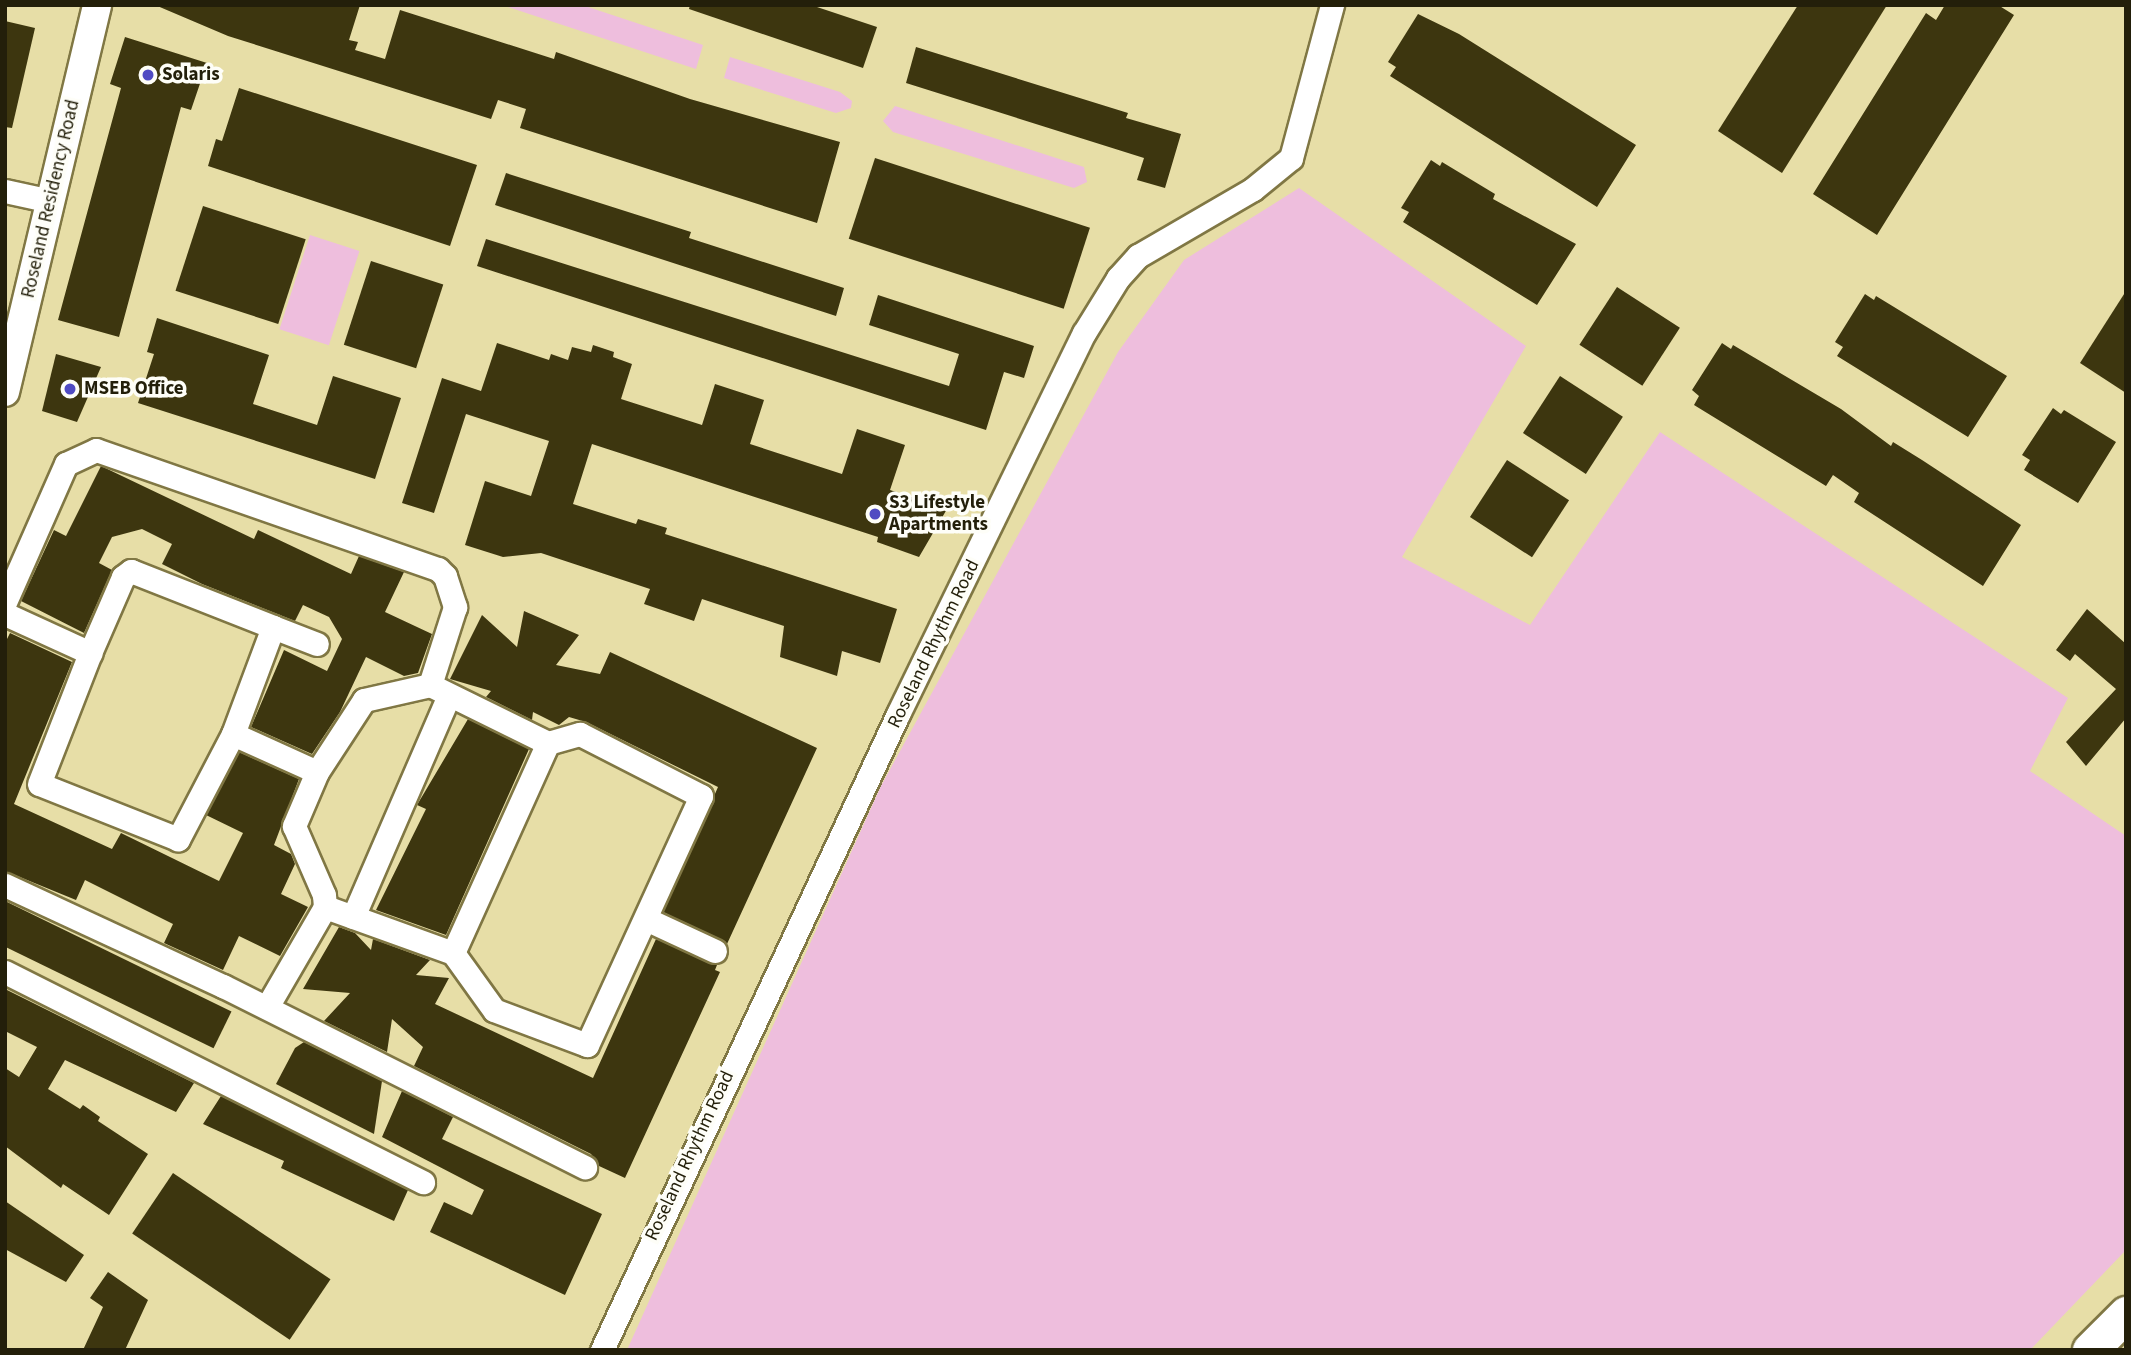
<!DOCTYPE html>
<html>
<head>
<meta charset="utf-8">
<style>
  body { margin:0 }
  #map { position:relative; width:2131px; height:1355px; overflow:hidden; background:#e7dea7; font-family:"Source Sans 3",sans-serif }
  div>[style] { position:absolute }
  [style*='--x'] { left:calc(var(--x)*1px); top:calc(var(--y)*1px); width:calc(var(--w)*1px); rotate:calc(var(--a)*1deg) }
  .green>* { inset:0; background:#eebedd; transform-origin:0 0 }
  .building>* { inset:0; background:#3d360f; transform-origin:0 0 }
  .roads { filter:drop-shadow(2px 0 #807744) drop-shadow(-2px 0 #807744) drop-shadow(0 2px #807744) drop-shadow(0 -2px #807744) }
  .minor>* { height:23px; margin:-11.5px; padding:0 11.5px; transform-origin:11.5px; border-radius:11.5px; background:#fff }
  .tertiary>* { height:28px; margin:-14px; padding:0 14px; transform-origin:14px; border-radius:14px; background:#fff }
  .primary>* { height:35px; margin:-17.5px; padding:0 17.5px; transform-origin:17.5px; border-radius:17.5px; background:#fff }
  .dots>* { width:19px; height:19px; translate:-50% -50%; box-sizing:border-box; border:4px solid #fefef8; border-radius:50% }
  span { translate:-50% -50%; white-space:nowrap; text-align:center; line-height:1.15; -webkit-text-stroke:7px #fefef8; paint-order:stroke }
  .poi-label { font-size:19px; color:#231f0a; font-weight:700 }
  .left { translate:0 -50%; text-align:left }
  .street-label { font-size:19px; color:#231f0a }
  .frame { position:absolute; inset:0; border:7px solid #231f0a; pointer-events:none }
</style>
</head>
<body>
<div id="map">
  <div class="green">
    <div style="clip-path:polygon(502px 5px,582px 5px,703px 45px,696px 69px)"></div>
    <div style="clip-path:polygon(730px 57px,840px 92px,852px 101px,851px 108px,836px 113px,724px 78px)"></div>
    <div style="clip-path:polygon(895px 106px,1084px 167px,1087px 182px,1074px 188px,893px 132px,883px 121px)"></div>
    <div style="clip-path:polygon(1299px 188px,1526px 346px,1402px 557px,1530px 625px,1660px 432px,2068px 698px,2030px 771px,2126px 836px,2126px 1250px,2030px 1350px,627px 1350px,881px 786px,1118px 352px,1184px 260px)"></div>
    <div style="left:310px;top:235px;width:52px;height:99px;rotate:18deg"></div>
  </div>
  <div class="building">
    <div style="clip-path:polygon(155px 5px,360px 5px,349px 40px,358px 42px,355px 50px,385px 59px,400px 10px,554px 59px,556px 52px,690px 99px,840px 142px,817px 223px,520px 128px,526px 109px,498px 100px,491px 119px,228px 36px)"></div>
    <div style="clip-path:polygon(690px 5px,811px 5px,877px 27px,863px 68px,689px 9px)"></div>
    <div style="clip-path:polygon(1798px 5px,1887px 5px,1782px 173px,1718px 131px)"></div>
    <div style="clip-path:polygon(1945px 5px,1998px 5px,2014px 15px,1877px 235px,1813px 194px,1926px 13px,1936px 20px)"></div>
    <div style="clip-path:polygon(1418px 14px,1459px 34px,1636px 145px,1597px 207px,1390px 76px,1396px 67px,1388px 62px)"></div>
    <div style="clip-path:polygon(5px 21px,35px 28px,12px 128px,5px 127px)"></div>
    <div style="clip-path:polygon(125px 37px,207px 63px,191px 110px,181px 107px,119px 337px,58px 320px,121px 88px,110px 84px)"></div>
    <div style="clip-path:polygon(916px 47px,1128px 113px,1126px 118px,1181px 134px,1165px 188px,1137px 180px,1144px 158px,906px 83px)"></div>
    <div style="clip-path:polygon(239px 88px,477px 165px,450px 246px,208px 166px,216px 139px,222px 141px)"></div>
    <div style="left:875px;top:158px;width:226px;height:85px;rotate:18deg"></div>
    <div style="clip-path:polygon(1431px 160px,1440px 166px,1442px 162px,1495px 194px,1493px 199px,1576px 244px,1537px 305px,1403px 222px,1409px 212px,1401px 208px)"></div>
    <div style="clip-path:polygon(506px 173px,691px 232px,689px 238px,844px 288px,836px 316px,495px 205px)"></div>
    <div style="left:203px;top:206px;width:108px;height:89px;rotate:18deg"></div>
    <div style="clip-path:polygon(486px 239px,949px 386px,959px 354px,869px 325px,878px 295px,1034px 346px,1024px 378px,1004px 372px,986px 430px,477px 266px)"></div>
    <div style="left:371px;top:261px;width:76px;height:88px;rotate:18deg"></div>
    <div style="left:1617px;top:287px;width:75px;height:69px;rotate:33deg"></div>
    <div style="clip-path:polygon(2126px 291px,2126px 393px,2080px 363px)"></div>
    <div style="clip-path:polygon(1865px 294px,1874px 300px,1876px 296px,2007px 376px,1968px 437px,1837px 356px,1843px 347px,1835px 342px)"></div>
    <div style="clip-path:polygon(157px 318px,269px 355px,253px 404px,317px 425px,333px 376px,401px 398px,375px 479px,138px 403px,154px 354px,147px 352px)"></div>
    <div style="clip-path:polygon(497px 343px,549px 360px,551px 354px,568px 360px,572px 347px,591px 352px,593px 345px,614px 352px,613px 357px,632px 364px,621px 399px,702px 425px,715px 384px,764px 400px,750px 444px,842px 474px,857px 429px,905px 445px,890px 490px,947px 509px,919px 557px,877px 542px,878px 537px,592px 444px,573px 504px,636px 524px,638px 519px,667px 528px,665px 534px,897px 609px,880px 663px,842px 651px,837px 676px,780px 657px,784px 626px,702px 599px,694px 621px,644px 604px,650px 589px,541px 553px,503px 557px,465px 545px,485px 481px,531px 496px,549px 441px,466px 414px,434px 513px,402px 503px,442px 378px,481px 391px)"></div>
    <div style="clip-path:polygon(1722px 343px,1731px 349px,1733px 345px,1841px 409px,1891px 446px,1893px 442px,1922px 460px,2021px 525px,1983px 586px,1854px 502px,1859px 493px,1833px 475px,1826px 486px,1694px 405px,1699px 396px,1692px 390px)"></div>
    <div style="clip-path:polygon(56px 354px,101px 367px,77px 422px,42px 411px)"></div>
    <div style="left:1560px;top:376px;width:75px;height:68px;rotate:33deg"></div>
    <div style="clip-path:polygon(2053px 408px,2061px 414px,2064px 410px,2116px 442px,2078px 503px,2024px 470px,2030px 460px,2022px 455px)"></div>
    <div style="left:1507px;top:460px;width:74px;height:68px;rotate:33deg"></div>
    <div style="clip-path:polygon(101px 466px,254px 539px,258px 530px,351px 574px,359px 556px,404px 572px,385px 612px,432px 634px,418px 673px,404px 676px,366px 657px,340px 712px,312px 754px,251px 727px,284px 650px,327px 671px,342px 639px,329px 617px,303px 605px,295px 621px,202px 584px,162px 564px,172px 544px,142px 529px,112px 537px,99px 563px,112px 570px,84px 633px,21px 601px,54px 530px,66px 536px)"></div>
    <div style="clip-path:polygon(2087px 609px,2126px 644px,2126px 718px,2086px 766px,2066px 742px,2116px 689px,2075px 654px,2070px 661px,2056px 650px)"></div>
    <div style="clip-path:polygon(524px 611px,579px 635px,556px 665px,600px 674px,610px 652px,817px 748px,727px 944px,663px 912px,718px 787px,586px 722px,569px 717px,559px 725px,533px 712px,532px 720px,486px 697px,491px 691px,450px 679px,482px 615px,517px 647px)"></div>
    <div style="clip-path:polygon(10px 633px,72px 662px,14px 804px,112px 849px,121px 833px,219px 881px,243px 833px,206px 815px,239px 752px,299px 779px,274px 845px,291px 854px,295px 864px,281px 894px,308px 907px,280px 956px,239px 936px,223px 970px,164px 943px,173px 924px,85px 880px,76px 900px,5px 871px,5px 643px)"></div>
    <div style="clip-path:polygon(468px 719px,529px 749px,446px 935px,376px 910px,426px 809px,417px 805px)"></div>
    <div style="left:5px;top:901px;width:252px;height:41px;rotate:26deg"></div>
    <div style="clip-path:polygon(339px 927px,355px 933px,371px 950px,373px 939px,430px 960px,416px 975px,449px 978px,435px 1004px,593px 1078px,656px 939px,717px 965px,715px 970px,720px 972px,625px 1178px,599px 1166px,591px 1154px,414px 1066px,423px 1047px,392px 1019px,387px 1052px,324px 1021px,350px 993px,303px 989px)"></div>
    <div style="clip-path:polygon(5px 989px,194px 1083px,176px 1112px,65px 1060px,48px 1089px,80px 1109px,83px 1105px,100px 1117px,98px 1121px,148px 1154px,109px 1215px,63px 1184px,61px 1188px,5px 1146px,5px 1068px,19px 1077px,37px 1047px,5px 1031px)"></div>
    <div style="clip-path:polygon(304px 1042px,382px 1081px,374px 1134px,276px 1084px,295px 1048px)"></div>
    <div style="clip-path:polygon(402px 1091px,453px 1117px,442px 1139px,602px 1214px,565px 1295px,430px 1232px,444px 1202px,472px 1215px,484px 1190px,382px 1137px)"></div>
    <div style="clip-path:polygon(221px 1096px,408px 1190px,394px 1221px,281px 1168px,284px 1161px,203px 1124px)"></div>
    <div style="left:173px;top:1173px;width:190px;height:73px;rotate:34deg"></div>
    <div style="clip-path:polygon(5px 1201px,84px 1255px,66px 1282px,5px 1249px)"></div>
    <div style="clip-path:polygon(108px 1272px,148px 1300px,125px 1350px,83px 1350px,103px 1307px,90px 1298px)"></div>
  </div>
  <div class="roads">
    <div class="minor">
      <div style="--x:5;--y:191;--w:47;--a:12.3"></div>
      <div style="--x:131;--y:571;--w:153;--a:21.5"></div>
      <div style="--x:273;--y:627;--w:114;--a:110.5"></div>
      <div style="--x:233;--y:734;--w:119;--a:117.6"></div>
      <div style="--x:178;--y:839;--w:149;--a:-158.4"></div>
      <div style="--x:39;--y:784;--w:141;--a:-68.7"></div>
      <div style="--x:90;--y:653;--w:83;--a:-66.5"></div>
      <div style="--x:123;--y:577;--w:10;--a:-37"></div>
      <div style="--x:5;--y:602;--w:151;--a:-66.2"></div>
      <div style="--x:66;--y:464;--w:33;--a:-25"></div>
      <div style="--x:96;--y:450;--w:362;--a:19.2"></div>
      <div style="--x:438;--y:569;--w:10;--a:45"></div>
      <div style="--x:445;--y:576;--w:33;--a:72"></div>
      <div style="--x:455;--y:607;--w:82;--a:107.8"></div>
      <div style="--x:5;--y:614;--w:94;--a:24.6"></div>
      <div style="--x:273;--y:627;--w:47;--a:21.1"></div>
      <div style="--x:233;--y:734;--w:92;--a:24.3"></div>
      <div style="--x:317;--y:772;--w:59;--a:113.1"></div>
      <div style="--x:294;--y:826;--w:75;--a:66.5"></div>
      <div style="--x:324;--y:895;--w:12;--a:85"></div>
      <div style="--x:325;--y:907;--w:116;--a:120.1"></div>
      <div style="--x:317;--y:772;--w:86;--a:-56.9"></div>
      <div style="--x:364;--y:700;--w:68;--a:-12.8"></div>
      <div style="--x:430;--y:685;--w:131;--a:26.2"></div>
      <div style="--x:548;--y:743;--w:33;--a:-16"></div>
      <div style="--x:580;--y:734;--w:136;--a:27.1"></div>
      <div style="--x:701;--y:796;--w:274;--a:114.6"></div>
      <div style="--x:587;--y:1045;--w:99;--a:-159.4"></div>
      <div style="--x:494;--y:1010;--w:70;--a:-125.7"></div>
      <div style="--x:453;--y:953;--w:136;--a:-160.2"></div>
      <div style="--x:5;--y:885;--w:240;--a:24.9"></div>
      <div style="--x:223;--y:986;--w:405;--a:26.6"></div>
      <div style="--x:353;--y:917;--w:240;--a:-66.6"></div>
      <div style="--x:646;--y:919;--w:76;--a:24.9"></div>
      <div style="--x:453;--y:953;--w:230;--a:-65.7"></div>
      <div style="--x:5;--y:972;--w:468;--a:26.7"></div>
      <div style="--x:602;--y:1350;--w:702;--a:-65.04"></div>
      <div style="--x:898;--y:714;--w:424;--a:-64"></div>
      <div style="--x:1084;--y:333;--w:65;--a:-58.3"></div>
      <div style="--x:1118;--y:278;--w:30;--a:-48"></div>
      <div style="--x:1138;--y:256;--w:133;--a:-30.2"></div>
      <div style="--x:1253;--y:189;--w:49;--a:-39.2"></div>
      <div style="--x:1291;--y:158;--w:158;--a:-75"></div>
    </div>
    <div class="tertiary">
      <div style="--x:5;--y:392;--w:398;--a:-76.6"></div>
    </div>
    <div class="primary">
      <div style="--x:2090;--y:1350;--w:51;--a:-45"></div>
    </div>
  </div>
  <div class="dots">
    <div style="left:148px;top:75px;background:#504bc2"></div>
    <div style="left:70px;top:389px;background:#504bc2"></div>
    <div style="left:875px;top:514px;background:#504bc2"></div>
  </div>
  <div class="poi-label">
    <span class="left" style="left:162px;top:75px">Solaris</span>
    <span class="left" style="left:84px;top:389px">MSEB Office</span>
    <span class="left" style="left:889px;top:514px">S3 Lifestyle<br>Apartments</span>
  </div>
  <div class="street-label">
    <span style="left:51px;top:199px;rotate:-77deg">Roseland Residency Road</span>
    <span style="left:934px;top:644px;rotate:-64deg">Roseland Rhythm Road</span>
    <span style="left:690px;top:1156px;rotate:-65deg">Roseland Rhythm Road</span>
  </div>
  <div class="frame"></div>
</div>
</body>
</html>
